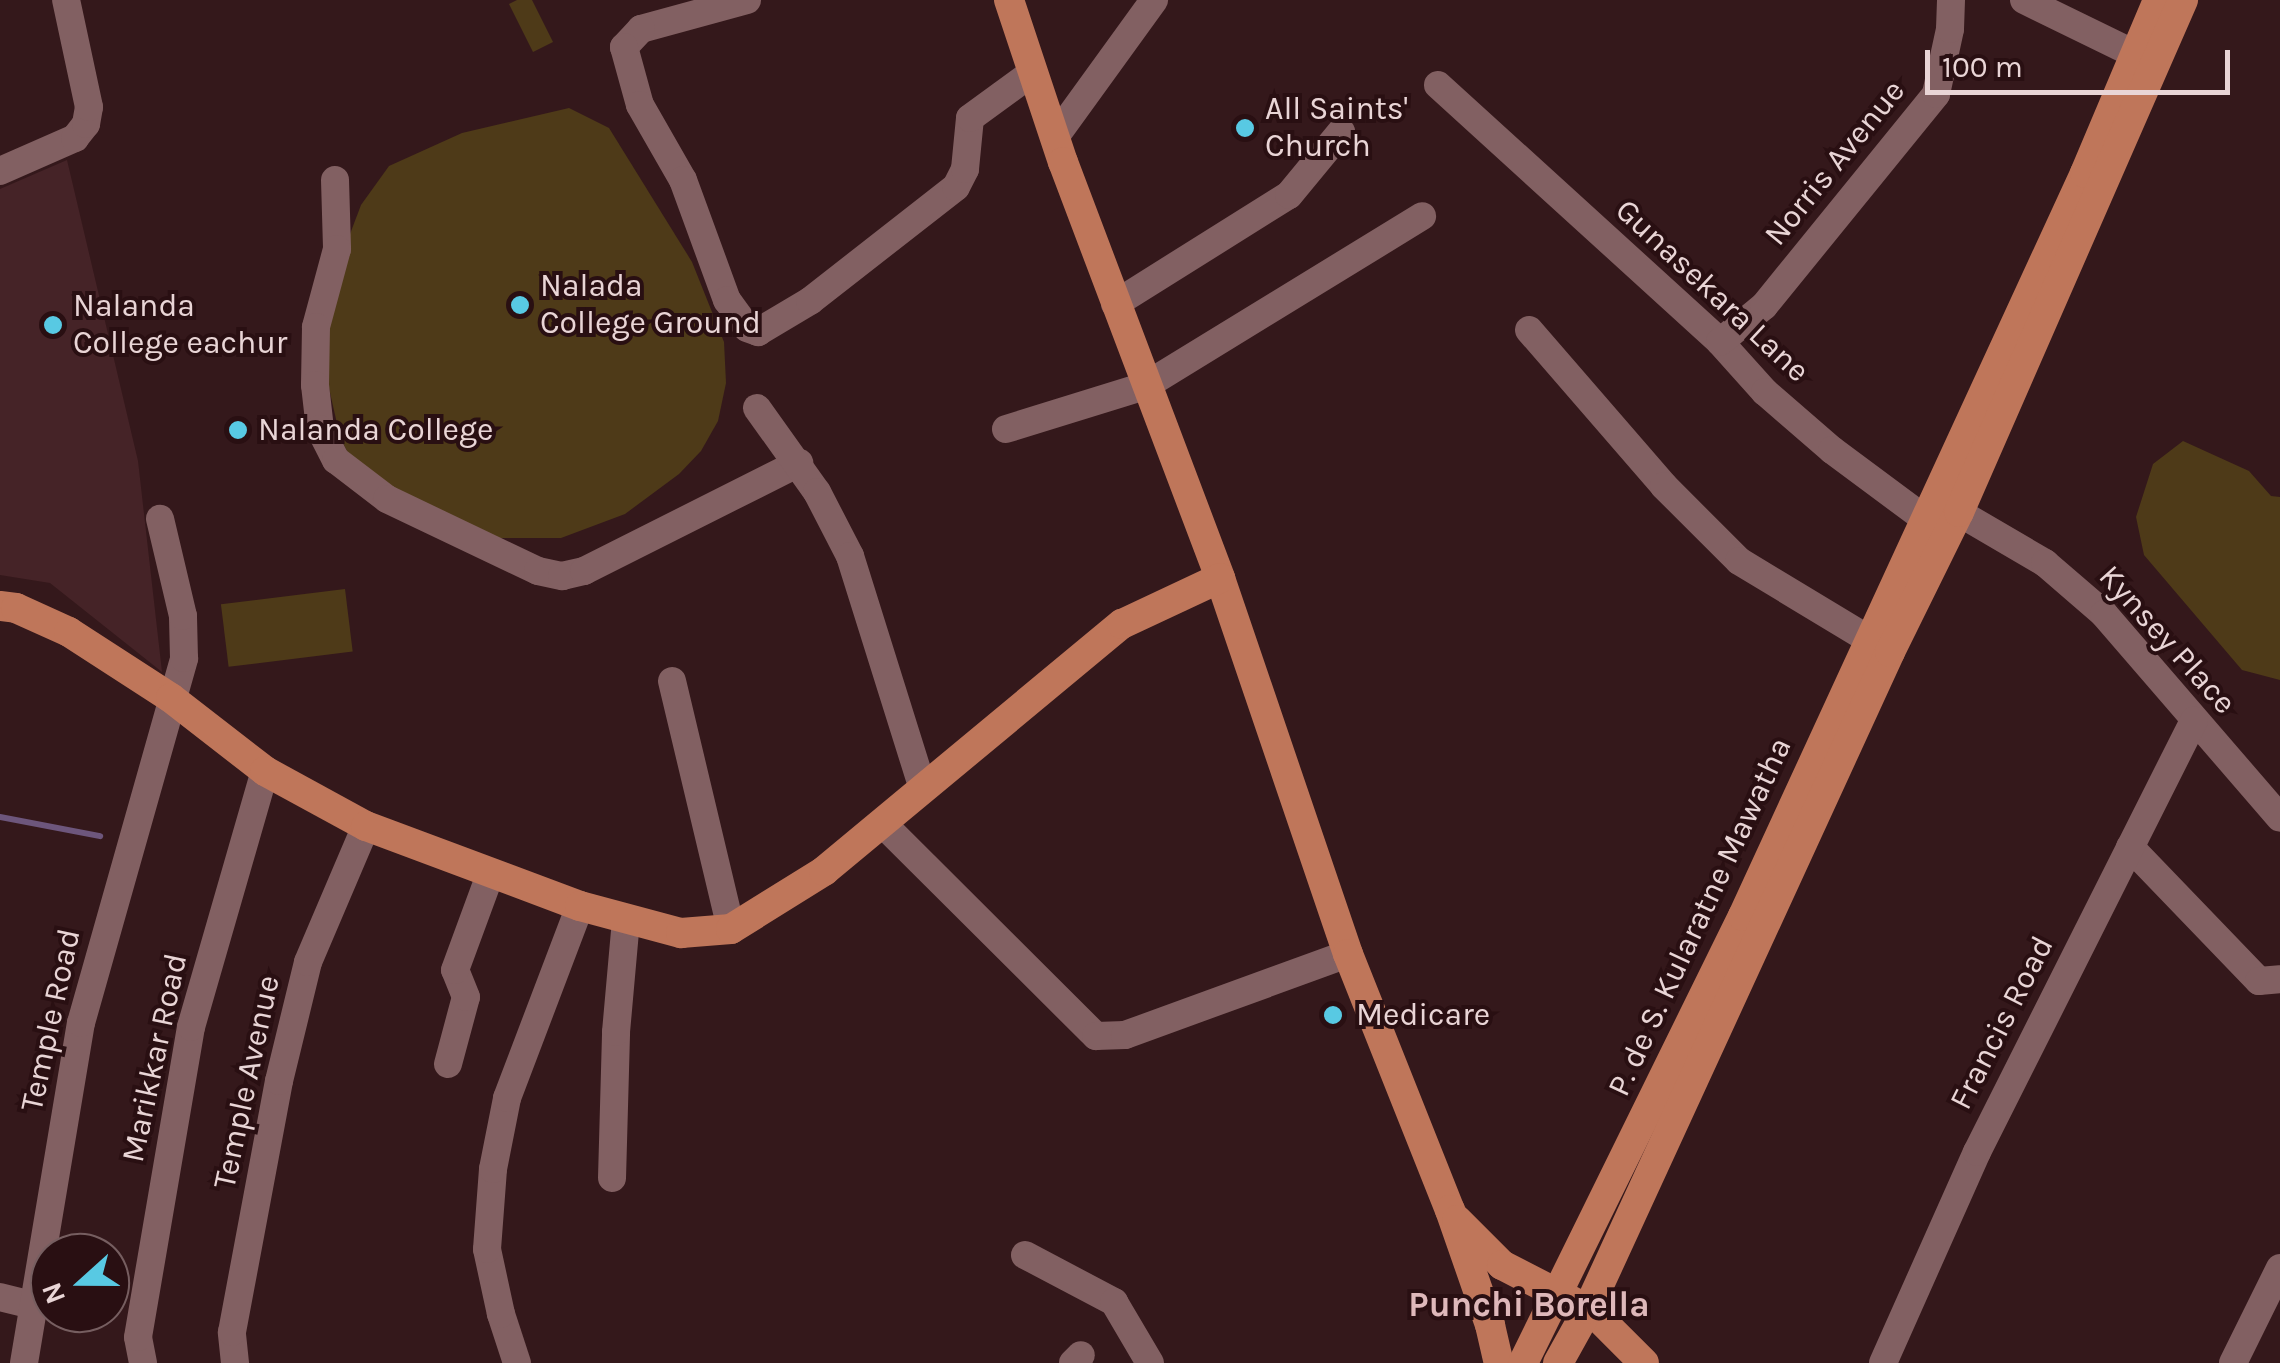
<!DOCTYPE html>
<html>
<head>
<meta charset="utf-8">
<style>
  body { margin:0 }
  #map { position:relative; width:2280px; height:1363px; overflow:hidden; background:#34181b; font-family:Karla,sans-serif }
  div>[style] { position:absolute }
  [style*='--x'] { left:calc(var(--x)*1px); top:calc(var(--y)*1px); width:calc(var(--w)*1px); rotate:calc(var(--a)*1deg) }
  .built>* { inset:0; background:#452327 }
  .green>* { inset:0; background:#4e3a18; transform-origin:0 0 }
  .stream>* { height:6px; margin:-3px; padding:0 3px; transform-origin:3px; border-radius:3px; background:#6d567c }
  .minor>* { height:28px; margin:-14px; padding:0 14px; transform-origin:14px; border-radius:14px; background:#826062 }
  .major>* { height:30px; margin:-15px; padding:0 15px; transform-origin:15px; border-radius:15px; background:#bf765a }
  .dots>* { width:28px; height:28px; translate:-50% -50%; box-sizing:border-box; border:5px solid #290f12; border-radius:50% }
  span { translate:-50% -50%; white-space:nowrap; text-align:center; line-height:1.15; -webkit-text-stroke:8px #290f12; paint-order:stroke }
  .poi-label { font-size:32px; color:#e9d5d6 }
  .left { translate:0 -50%; text-align:left }
  .street-label { font-size:32px; color:#e9d5d6 }
  .neighbourhood-label { font-size:35px; color:#deb8ba; font-weight:700 }
  .north { position:absolute; left:30px; top:1233px; width:100px; height:100px; box-sizing:border-box; background:#290f12; border:2px solid #765e60; border-radius:50%; rotate:249deg; font-size:28px; font-weight:700; line-height:40px; text-align:center; color:#e9d5d6 }
  .north::after { content:''; display:block; margin:auto; width:35px; height:45px; background:#58c9e3; clip-path:polygon(50% 0,100% 100%,50% 72%,0 100%) }
  .scale { position:absolute; left:1925px; top:50px; width:305px; height:45px; box-sizing:border-box; border:5px solid #e9d5d6; border-top:0; padding-left:12px; font-size:30px; line-height:35px; white-space:nowrap; color:#e9d5d6; -webkit-text-stroke:8px #290f12; paint-order:stroke }
</style>
</head>
<body>
<div id="map">
  <div class="built">
    <div style="clip-path:polygon(67px 160px,138px 461px,162px 672px,50px 583px,0 575px,0 189px)"></div>
  </div>
  <div class="green">
    <div style="clip-path:polygon(517px 0,532px 0,553px 42px,533px 52px,509px 4px)"></div>
    <div style="clip-path:polygon(569px 108px,609px 128px,692px 262px,724px 342px,726px 383px,718px 421px,701px 451px,679px 474px,625px 514px,561px 538px,495px 538px,407px 501px,351px 459px,340px 437px,329px 388px,327px 324px,344px 250px,361px 205px,389px 166px,462px 133px)"></div>
    <div style="clip-path:polygon(2183px 441px,2249px 471px,2271px 496px,2280px 497px,2280px 680px,2242px 670px,2144px 555px,2136px 517px,2153px 464px)"></div>
    <div style="left:345px;top:589px;width:63px;height:125px;rotate:83deg"></div>
  </div>
  <div class="stream">
    <div style="--x:0;--y:817;--w:102;--a:10.8"></div>
  </div>
  <div class="minor">
    <div style="--x:747;--y:0;--w:110;--a:164.7"></div>
    <div style="--x:641;--y:29;--w:25;--a:133"></div>
    <div style="--x:624;--y:47;--w:60;--a:74.6"></div>
    <div style="--x:640;--y:105;--w:86;--a:60.2"></div>
    <div style="--x:683;--y:180;--w:128;--a:69.9"></div>
    <div style="--x:727;--y:300;--w:34;--a:54"></div>
    <div style="--x:747;--y:328;--w:12;--a:20"></div>
    <div style="--x:758;--y:332;--w:61;--a:-30.8"></div>
    <div style="--x:810;--y:301;--w:185;--a:-38"></div>
    <div style="--x:956;--y:187;--w:20;--a:-63"></div>
    <div style="--x:965;--y:169;--w:51;--a:-84.4"></div>
    <div style="--x:970;--y:118;--w:78;--a:-36.1"></div>
    <div style="--x:2024;--y:0;--w:144;--a:26"></div>
    <div style="--x:1438;--y:85;--w:382;--a:42.3"></div>
    <div style="--x:1720;--y:342;--w:67;--a:48"></div>
    <div style="--x:1765;--y:392;--w:89;--a:40.9"></div>
    <div style="--x:1832;--y:450;--w:136;--a:36.6"></div>
    <div style="--x:1055;--y:137;--w:169;--a:-54.1"></div>
    <div style="--x:0;--y:171;--w:82;--a:-23.7"></div>
    <div style="--x:75;--y:138;--w:18;--a:-52"></div>
    <div style="--x:86;--y:124;--w:17;--a:-80"></div>
    <div style="--x:89;--y:107;--w:109;--a:-102.1"></div>
    <div style="--x:335;--y:180;--w:69;--a:88.3"></div>
    <div style="--x:337;--y:249;--w:81;--a:105.1"></div>
    <div style="--x:316;--y:327;--w:58;--a:91"></div>
    <div style="--x:315;--y:385;--w:44;--a:83.5"></div>
    <div style="--x:320;--y:429;--w:35;--a:63"></div>
    <div style="--x:336;--y:460;--w:64;--a:37.4"></div>
    <div style="--x:387;--y:499;--w:167;--a:25.5"></div>
    <div style="--x:538;--y:571;--w:25;--a:12"></div>
    <div style="--x:562;--y:576;--w:23;--a:-13"></div>
    <div style="--x:584;--y:571;--w:241;--a:-26.7"></div>
    <div style="--x:1115;--y:304;--w:205;--a:-32.1"></div>
    <div style="--x:1289;--y:195;--w:82;--a:-50.5"></div>
    <div style="--x:1529;--y:330;--w:206;--a:49.1"></div>
    <div style="--x:1664;--y:486;--w:106;--a:45"></div>
    <div style="--x:1739;--y:561;--w:176;--a:31.1"></div>
    <div style="--x:1720;--y:342;--w:57;--a:-39.3"></div>
    <div style="--x:1764;--y:306;--w:273;--a:-50.9"></div>
    <div style="--x:1936;--y:94;--w:66;--a:-77.8"></div>
    <div style="--x:1950;--y:29;--w:29;--a:-88"></div>
    <div style="--x:757;--y:408;--w:103;--a:54.5"></div>
    <div style="--x:817;--y:492;--w:72;--a:62.7"></div>
    <div style="--x:850;--y:556;--w:244;--a:72.6"></div>
    <div style="--x:1006;--y:429;--w:145;--a:-17.2"></div>
    <div style="--x:1145;--y:386;--w:325;--a:-31.5"></div>
    <div style="--x:1939;--y:501;--w:123;--a:30.3"></div>
    <div style="--x:2045;--y:563;--w:78;--a:40.8"></div>
    <div style="--x:2104;--y:614;--w:269;--a:49.2"></div>
    <div style="--x:672;--y:681;--w:255;--a:76.6"></div>
    <div style="--x:882;--y:823;--w:302;--a:44.9"></div>
    <div style="--x:1096;--y:1036;--w:29;--a:-2"></div>
    <div style="--x:1125;--y:1035;--w:237;--a:-20"></div>
    <div style="--x:2130;--y:847;--w:186;--a:46.1"></div>
    <div style="--x:2259;--y:981;--w:21;--a:-5"></div>
    <div style="--x:448;--y:1064;--w:69;--a:-75"></div>
    <div style="--x:466;--y:997;--w:29;--a:-112"></div>
    <div style="--x:455;--y:970;--w:104;--a:-69.8"></div>
    <div style="--x:612;--y:1178;--w:146;--a:-88.4"></div>
    <div style="--x:616;--y:1032;--w:112;--a:-84.9"></div>
    <div style="--x:1025;--y:1255;--w:101;--a:27.8"></div>
    <div style="--x:1114;--y:1302;--w:71;--a:59.5"></div>
    <div style="--x:0;--y:1297;--w:32;--a:14"></div>
    <div style="--x:24;--y:1363;--w:345;--a:-80.5"></div>
    <div style="--x:81;--y:1023;--w:379;--a:-74.2"></div>
    <div style="--x:184;--y:658;--w:42;--a:-91.4"></div>
    <div style="--x:183;--y:616;--w:100;--a:-103.3"></div>
    <div style="--x:143;--y:1363;--w:26;--a:-101"></div>
    <div style="--x:138;--y:1337;--w:314;--a:-80.3"></div>
    <div style="--x:191;--y:1027;--w:266;--a:-73.9"></div>
    <div style="--x:235;--y:1363;--w:31;--a:-96"></div>
    <div style="--x:232;--y:1332;--w:255;--a:-79.4"></div>
    <div style="--x:279;--y:1081;--w:122;--a:-76.3"></div>
    <div style="--x:308;--y:962;--w:148;--a:-66.9"></div>
    <div style="--x:517;--y:1363;--w:52;--a:-108.1"></div>
    <div style="--x:501;--y:1314;--w:66;--a:-102.2"></div>
    <div style="--x:487;--y:1249;--w:80;--a:-85.7"></div>
    <div style="--x:493;--y:1169;--w:72;--a:-78.8"></div>
    <div style="--x:507;--y:1098;--w:205;--a:-69.2"></div>
    <div style="--x:1073;--y:1363;--w:11;--a:-45"></div>
    <div style="--x:1883;--y:1363;--w:231;--a:-66"></div>
    <div style="--x:1977;--y:1152;--w:483;--a:-63.3"></div>
    <div style="--x:2233;--y:1363;--w:106;--a:-63.7"></div>
  </div>
  <div class="major">
    <div style="--x:1009;--y:0;--w:171;--a:71.6"></div>
    <div style="--x:1063;--y:162;--w:445;--a:69.3"></div>
    <div style="--x:1220;--y:578;--w:397;--a:71.2"></div>
    <div style="--x:1348;--y:954;--w:276;--a:68.3"></div>
    <div style="--x:1450;--y:1210;--w:122;--a:70.8"></div>
    <div style="--x:1490;--y:1325;--w:39;--a:77"></div>
    <div style="--x:0;--y:606;--w:16;--a:7"></div>
    <div style="--x:16;--y:608;--w:58;--a:24.4"></div>
    <div style="--x:69;--y:632;--w:121;--a:32.9"></div>
    <div style="--x:171;--y:698;--w:119;--a:37.8"></div>
    <div style="--x:265;--y:771;--w:115;--a:28.6"></div>
    <div style="--x:366;--y:826;--w:228;--a:20.5"></div>
    <div style="--x:580;--y:906;--w:105;--a:15"></div>
    <div style="--x:681;--y:933;--w:50;--a:-4.6"></div>
    <div style="--x:731;--y:929;--w:110;--a:-31.9"></div>
    <div style="--x:824;--y:871;--w:387;--a:-39.7"></div>
    <div style="--x:1122;--y:624;--w:108;--a:-25.1"></div>
    <div style="--x:1457;--y:1220;--w:64;--a:45"></div>
    <div style="--x:1502;--y:1265;--w:102;--a:27.3"></div>
    <div style="--x:1593;--y:1312;--w:72;--a:45"></div>
    <div style="--x:1523;--y:1363;--w:498;--a:-63.8"></div>
    <div style="--x:1743;--y:916;--w:818;--a:-65.28"></div>
    <div style="--x:2085;--y:173;--w:188;--a:-67.1"></div>
    <div style="--x:1558;--y:1363;--w:62;--a:-60.9"></div>
    <div style="--x:1588;--y:1309;--w:723;--a:-65.31"></div>
    <div style="--x:1890;--y:652;--w:156;--a:-63.8"></div>
    <div style="--x:1959;--y:512;--w:559;--a:-66.37"></div>
  </div>
  <div class="dots">
    <div style="left:1245px;top:128px;background:#58c9e3"></div>
    <div style="left:520px;top:305px;background:#58c9e3"></div>
    <div style="left:53px;top:325px;background:#58c9e3"></div>
    <div style="left:238px;top:430px;background:#58c9e3"></div>
    <div style="left:1333px;top:1015px;background:#58c9e3"></div>
  </div>
  <div class="poi-label">
    <span class="left" style="left:1265px;top:128px">All Saints'<br>Church</span>
    <span class="left" style="left:540px;top:305px">Nalada<br>College Ground</span>
    <span class="left" style="left:73px;top:325px">Nalanda<br>College eachur</span>
    <span class="left" style="left:258px;top:430px">Nalanda College</span>
    <span class="left" style="left:1356px;top:1015px">Medicare</span>
  </div>
  <div class="street-label">
    <span style="left:1835px;top:163px;rotate:-51deg">Norris Avenue</span>
    <span style="left:1712px;top:291px;rotate:43deg">Gunasekara Lane</span>
    <span style="left:2167px;top:640px;rotate:48deg">Kynsey Place</span>
    <span style="left:1700px;top:917px;rotate:-65deg">P. de S. Kularatne Mawatha</span>
    <span style="left:51px;top:1020px;rotate:-78deg">Temple Road</span>
    <span style="left:2002px;top:1023px;rotate:-63deg">Francis Road</span>
    <span style="left:155px;top:1058px;rotate:-78deg">Marikkar Road</span>
    <span style="left:247px;top:1082px;rotate:-78deg">Temple Avenue</span>
  </div>
  <div class="neighbourhood-label">
    <span style="left:1529px;top:1305px">Punchi Borella</span>
  </div>
  <div class="north">N</div>
  <div class="scale">100 m</div>
</div>
</body>
</html>
